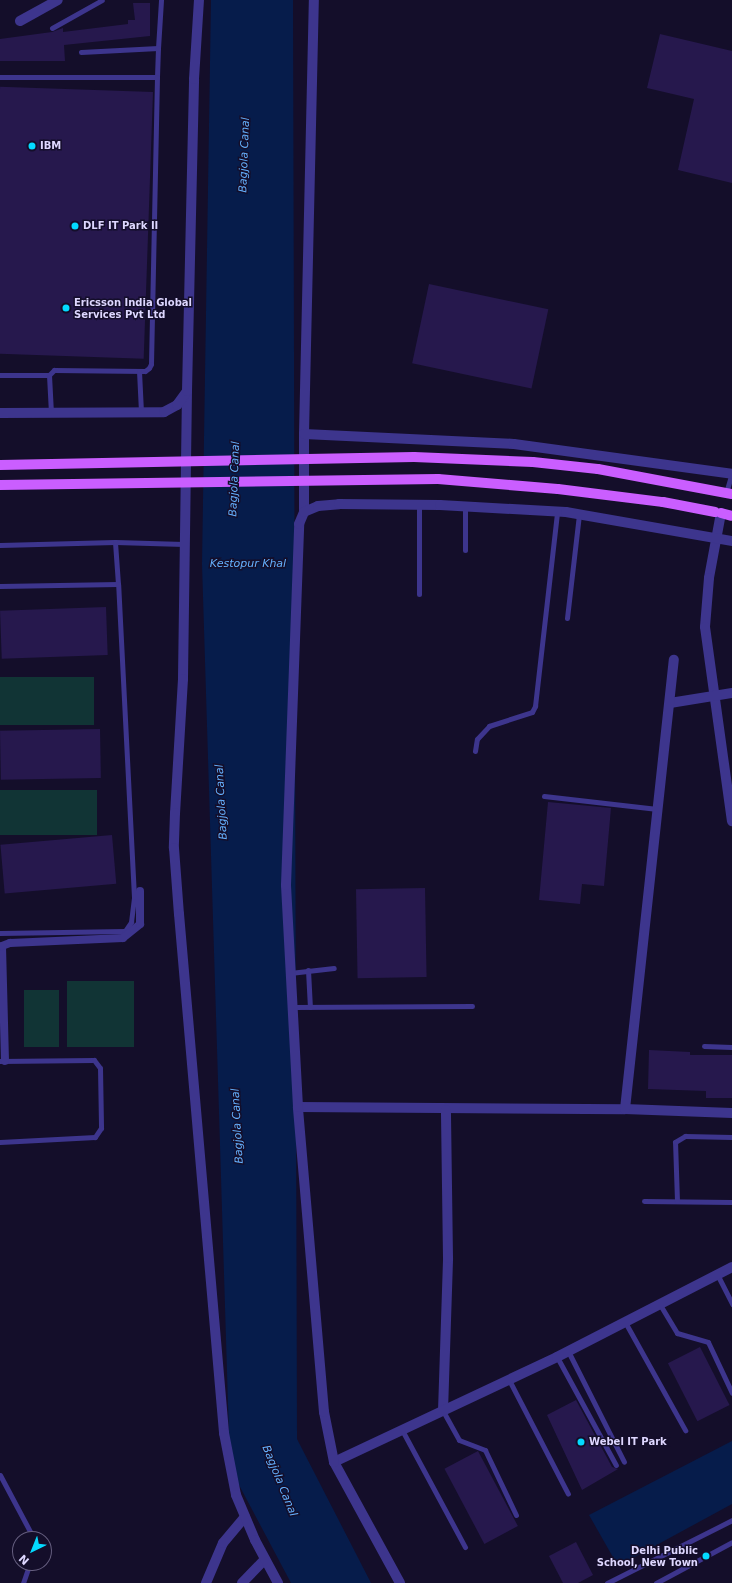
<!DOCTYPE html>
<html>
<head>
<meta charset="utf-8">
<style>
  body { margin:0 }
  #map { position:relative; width:732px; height:1583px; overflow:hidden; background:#140e2a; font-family:"DejaVu Sans",sans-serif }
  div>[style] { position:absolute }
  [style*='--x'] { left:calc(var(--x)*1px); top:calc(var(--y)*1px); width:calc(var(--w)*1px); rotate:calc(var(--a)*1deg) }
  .green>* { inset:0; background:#113435; transform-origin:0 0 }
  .water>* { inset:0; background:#061c4b }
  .building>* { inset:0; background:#26184d; transform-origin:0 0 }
  .service>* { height:5px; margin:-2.5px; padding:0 2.5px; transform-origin:2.5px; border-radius:2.5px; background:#3d358d }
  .pedestrian>* { height:8px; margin:-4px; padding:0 4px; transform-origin:4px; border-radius:4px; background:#3d358d }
  .minor>* { height:10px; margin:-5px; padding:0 5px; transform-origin:5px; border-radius:5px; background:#3d358d }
  .tertiary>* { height:10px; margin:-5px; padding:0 5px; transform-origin:5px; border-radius:5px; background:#3d358d }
  .primary>* { height:10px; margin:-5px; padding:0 5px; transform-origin:5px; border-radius:5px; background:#ca5eff }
  .dots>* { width:11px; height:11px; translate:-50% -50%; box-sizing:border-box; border:2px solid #140e2a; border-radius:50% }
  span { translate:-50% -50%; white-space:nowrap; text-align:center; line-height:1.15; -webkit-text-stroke:3px #140e2a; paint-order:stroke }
  .poi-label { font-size:10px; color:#ded7ff; font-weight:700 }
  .left { translate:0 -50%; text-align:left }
  .right { translate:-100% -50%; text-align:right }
  .water-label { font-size:11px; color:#65b1ff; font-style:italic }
  .north { position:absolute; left:12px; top:1531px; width:40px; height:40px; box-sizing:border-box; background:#140e2a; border:1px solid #655e7f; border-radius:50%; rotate:223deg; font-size:11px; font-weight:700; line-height:16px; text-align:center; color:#ded7ff }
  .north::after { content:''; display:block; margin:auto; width:14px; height:18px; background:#03daff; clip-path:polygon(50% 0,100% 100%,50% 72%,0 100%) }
</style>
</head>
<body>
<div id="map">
  <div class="green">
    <div style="left:94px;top:677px;width:48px;height:94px;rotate:90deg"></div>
    <div style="left:97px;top:790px;width:45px;height:97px;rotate:90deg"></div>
    <div style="left:134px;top:981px;width:66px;height:67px;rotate:90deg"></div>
    <div style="left:59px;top:990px;width:57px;height:35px;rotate:90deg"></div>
  </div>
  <div class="water">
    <div style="clip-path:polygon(211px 0,293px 0,297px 1439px,371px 1583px,291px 1583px,230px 1468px,202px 564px)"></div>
    <div style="clip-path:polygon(732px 1441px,732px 1504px,618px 1566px,589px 1515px)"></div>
  </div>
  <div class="building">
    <div style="clip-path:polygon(133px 3px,150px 3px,150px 36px,64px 45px,65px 61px,0 61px,0 39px,52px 32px,63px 28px,63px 32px,128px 24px,128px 20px,135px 20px)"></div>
    <div style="clip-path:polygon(660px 34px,732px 51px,732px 183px,678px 170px,694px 99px,647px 88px)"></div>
    <div style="left:153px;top:92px;width:267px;height:153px;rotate:92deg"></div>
    <div style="left:429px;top:284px;width:122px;height:81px;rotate:12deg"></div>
    <div style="left:106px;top:607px;width:48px;height:106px;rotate:88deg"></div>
    <div style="left:100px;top:729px;width:49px;height:100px;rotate:89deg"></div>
    <div style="clip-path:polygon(548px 802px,611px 808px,604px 886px,582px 884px,580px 904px,539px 900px)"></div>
    <div style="left:112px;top:835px;width:49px;height:112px;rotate:85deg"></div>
    <div style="left:425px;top:888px;width:89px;height:69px;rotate:89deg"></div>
    <div style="clip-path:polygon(649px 1050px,690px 1052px,690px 1055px,732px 1055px,732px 1098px,706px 1098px,706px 1091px,648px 1089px)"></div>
    <div style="left:700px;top:1347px;width:65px;height:36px;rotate:63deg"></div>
    <div style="clip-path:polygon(576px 1400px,612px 1467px,618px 1469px,582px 1490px,547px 1415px)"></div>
    <div style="left:478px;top:1451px;width:85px;height:38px;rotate:62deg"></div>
    <div style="clip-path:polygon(576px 1542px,593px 1575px,578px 1583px,563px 1583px,549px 1556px)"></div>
  </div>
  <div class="service">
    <div style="--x:52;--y:28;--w:57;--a:-29.2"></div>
    <div style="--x:158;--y:48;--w:48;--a:-86.4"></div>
    <div style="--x:81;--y:52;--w:77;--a:-3"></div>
    <div style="--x:158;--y:48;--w:29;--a:92"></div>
    <div style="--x:0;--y:77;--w:157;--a:0"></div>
    <div style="--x:157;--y:77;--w:287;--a:91.2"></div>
    <div style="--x:151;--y:364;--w:4;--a:117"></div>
    <div style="--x:149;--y:368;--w:5;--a:143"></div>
    <div style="--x:145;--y:371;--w:91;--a:-179.4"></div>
    <div style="--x:54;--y:370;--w:7;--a:135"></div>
    <div style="--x:49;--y:375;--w:49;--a:180"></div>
    <div style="--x:139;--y:371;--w:41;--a:87.2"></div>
    <div style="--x:49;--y:375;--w:38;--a:87"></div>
    <div style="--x:726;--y:493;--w:22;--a:-74"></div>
    <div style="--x:419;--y:505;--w:89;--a:90"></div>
    <div style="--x:0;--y:545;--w:115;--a:-1.5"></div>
    <div style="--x:115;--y:542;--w:69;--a:1.7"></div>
    <div style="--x:465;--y:550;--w:43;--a:-90"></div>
    <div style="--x:0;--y:586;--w:118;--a:-1"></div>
    <div style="--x:118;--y:584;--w:42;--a:-94.1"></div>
    <div style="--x:567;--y:618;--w:105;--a:-83.4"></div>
    <div style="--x:475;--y:751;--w:12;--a:-81"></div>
    <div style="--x:477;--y:739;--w:18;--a:-47"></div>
    <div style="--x:489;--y:726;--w:45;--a:-18"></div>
    <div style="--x:532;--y:712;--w:7;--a:-63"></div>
    <div style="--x:535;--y:706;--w:195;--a:-83.5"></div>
    <div style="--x:544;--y:796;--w:114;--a:6.6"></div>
    <div style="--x:0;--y:933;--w:125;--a:-0.9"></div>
    <div style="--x:125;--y:931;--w:11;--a:-56"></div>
    <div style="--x:131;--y:922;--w:25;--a:-83"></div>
    <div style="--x:134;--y:897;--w:313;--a:-92.9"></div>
    <div style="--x:308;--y:970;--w:37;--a:87"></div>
    <div style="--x:290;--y:973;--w:44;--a:-6.5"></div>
    <div style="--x:293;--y:1007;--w:179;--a:-0.3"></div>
    <div style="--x:704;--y:1046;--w:28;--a:2"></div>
    <div style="--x:0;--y:1061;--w:94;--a:-0.6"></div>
    <div style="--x:94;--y:1060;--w:10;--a:53"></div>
    <div style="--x:100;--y:1068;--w:60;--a:89"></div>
    <div style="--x:101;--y:1128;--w:11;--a:124"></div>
    <div style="--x:95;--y:1137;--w:95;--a:177"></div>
    <div style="--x:644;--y:1201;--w:88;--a:0.7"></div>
    <div style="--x:677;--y:1201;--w:59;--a:-91.9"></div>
    <div style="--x:675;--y:1142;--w:12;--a:-31"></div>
    <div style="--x:685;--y:1136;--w:47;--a:1.2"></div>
    <div style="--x:717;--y:1274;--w:34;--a:63"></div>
    <div style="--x:659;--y:1303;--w:35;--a:59"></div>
    <div style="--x:677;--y:1333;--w:32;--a:16"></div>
    <div style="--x:708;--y:1342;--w:56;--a:64.8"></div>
    <div style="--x:625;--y:1322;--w:124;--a:60.9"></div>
    <div style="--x:568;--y:1351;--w:124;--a:63.2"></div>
    <div style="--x:557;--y:1357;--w:123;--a:61.4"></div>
    <div style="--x:509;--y:1380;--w:128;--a:62.6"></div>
    <div style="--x:443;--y:1411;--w:33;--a:61"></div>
    <div style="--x:459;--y:1440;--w:28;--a:21"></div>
    <div style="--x:485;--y:1450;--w:72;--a:64.5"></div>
    <div style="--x:402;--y:1430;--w:133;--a:61.7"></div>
    <div style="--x:0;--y:1475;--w:72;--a:62"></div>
    <div style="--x:23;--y:1583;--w:21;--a:-71"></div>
    <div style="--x:607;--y:1583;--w:140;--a:-26.7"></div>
    <div style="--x:656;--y:1583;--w:86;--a:-28.3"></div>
  </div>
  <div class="pedestrian">
    <div style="--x:5;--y:1061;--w:115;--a:-91.5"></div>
    <div style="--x:2;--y:946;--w:9;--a:-21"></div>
    <div style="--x:10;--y:943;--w:113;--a:-2.5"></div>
    <div style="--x:123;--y:938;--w:22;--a:-39"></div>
    <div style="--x:140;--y:924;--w:33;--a:-90"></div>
  </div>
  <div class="minor">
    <div style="--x:20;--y:21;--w:43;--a:-28.9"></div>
    <div style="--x:304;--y:434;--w:434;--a:-88.7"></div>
    <div style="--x:721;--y:513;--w:66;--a:100.5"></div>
    <div style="--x:709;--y:578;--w:49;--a:94.7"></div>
    <div style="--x:705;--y:627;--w:196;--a:82.1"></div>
    <div style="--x:670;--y:703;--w:63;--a:-9.2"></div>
    <div style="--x:298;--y:1107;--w:327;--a:0.4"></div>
    <div style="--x:625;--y:1109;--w:107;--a:2.1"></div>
    <div style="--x:625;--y:1109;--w:452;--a:-83.8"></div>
    <div style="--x:443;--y:1411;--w:153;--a:-88.1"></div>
    <div style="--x:448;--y:1258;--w:148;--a:-90.8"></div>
    <div style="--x:334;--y:1462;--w:246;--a:-25.2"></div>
    <div style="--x:557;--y:1357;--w:197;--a:-27.2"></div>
    <div style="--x:206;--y:1583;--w:43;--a:-67"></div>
    <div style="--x:223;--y:1543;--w:34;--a:-50"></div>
    <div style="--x:242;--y:1583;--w:33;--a:-46"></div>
  </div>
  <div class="tertiary">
    <div style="--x:187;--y:391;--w:288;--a:90.8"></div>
    <div style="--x:183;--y:679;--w:134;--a:93.4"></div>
    <div style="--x:175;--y:813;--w:35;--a:92"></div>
    <div style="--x:174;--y:848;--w:66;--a:85.7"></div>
    <div style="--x:179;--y:914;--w:521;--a:85.04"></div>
    <div style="--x:224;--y:1433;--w:63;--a:79"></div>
    <div style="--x:236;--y:1495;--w:49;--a:67.1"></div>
    <div style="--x:255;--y:1540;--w:49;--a:61.9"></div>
    <div style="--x:0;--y:413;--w:164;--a:-0.3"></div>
    <div style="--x:164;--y:412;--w:15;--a:-28"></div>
    <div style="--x:177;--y:405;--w:17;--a:-54"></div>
    <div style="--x:187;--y:391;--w:312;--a:-88.7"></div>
    <div style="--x:194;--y:79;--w:79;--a:-86.4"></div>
    <div style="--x:304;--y:512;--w:78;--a:-90"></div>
    <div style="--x:304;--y:434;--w:210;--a:2.7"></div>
    <div style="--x:514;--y:444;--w:220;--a:7.8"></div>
    <div style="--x:400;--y:1583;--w:138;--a:-118.6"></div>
    <div style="--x:334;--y:1462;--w:51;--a:-101.3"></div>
    <div style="--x:324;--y:1412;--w:306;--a:-94.9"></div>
    <div style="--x:298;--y:1107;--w:222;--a:-93.1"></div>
    <div style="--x:286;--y:885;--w:361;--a:-87.9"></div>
    <div style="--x:299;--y:524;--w:13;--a:-67"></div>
    <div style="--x:304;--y:512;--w:15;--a:-23"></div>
    <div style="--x:318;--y:506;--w:21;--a:-5"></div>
    <div style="--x:339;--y:504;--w:101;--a:0.6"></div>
    <div style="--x:440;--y:505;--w:126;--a:3.2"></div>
    <div style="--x:566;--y:512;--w:169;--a:9.9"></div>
  </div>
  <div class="primary">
    <div style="--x:0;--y:465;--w:414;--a:-1.1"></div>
    <div style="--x:414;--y:457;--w:119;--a:2.4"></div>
    <div style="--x:533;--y:462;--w:65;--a:6.1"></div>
    <div style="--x:598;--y:469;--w:136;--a:10.6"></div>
    <div style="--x:0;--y:485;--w:438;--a:-0.8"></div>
    <div style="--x:438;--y:479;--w:120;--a:4.8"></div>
    <div style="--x:558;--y:489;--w:106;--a:7.1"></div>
    <div style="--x:663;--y:502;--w:53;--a:10.9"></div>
    <div style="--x:721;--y:513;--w:11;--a:15"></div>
  </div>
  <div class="dots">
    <div style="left:32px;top:146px;background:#03daff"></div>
    <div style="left:75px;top:226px;background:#03daff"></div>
    <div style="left:66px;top:308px;background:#03daff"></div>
    <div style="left:581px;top:1442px;background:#03daff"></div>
    <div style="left:706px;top:1556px;background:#03daff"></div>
  </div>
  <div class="poi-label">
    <span class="left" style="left:40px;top:146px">IBM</span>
    <span class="left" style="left:83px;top:226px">DLF IT Park II</span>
    <span class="left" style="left:74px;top:308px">Ericsson India Global<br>Services Pvt Ltd</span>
    <span class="left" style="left:589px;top:1442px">Webel IT Park</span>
    <span class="right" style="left:698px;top:1556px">Delhi Public<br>School, New Town</span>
  </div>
  <div class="water-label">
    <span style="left:245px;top:155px;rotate:-88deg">Bagjola Canal</span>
    <span style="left:235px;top:479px;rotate:-88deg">Bagjola Canal</span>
    <span style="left:248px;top:564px">Kestopur Khal</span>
    <span style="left:222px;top:802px;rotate:-93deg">Bagjola Canal</span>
    <span style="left:238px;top:1126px;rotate:-93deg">Bagjola Canal</span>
    <span style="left:279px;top:1481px;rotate:68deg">Bagjola Canal</span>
  </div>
  <div class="north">N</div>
</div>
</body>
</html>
